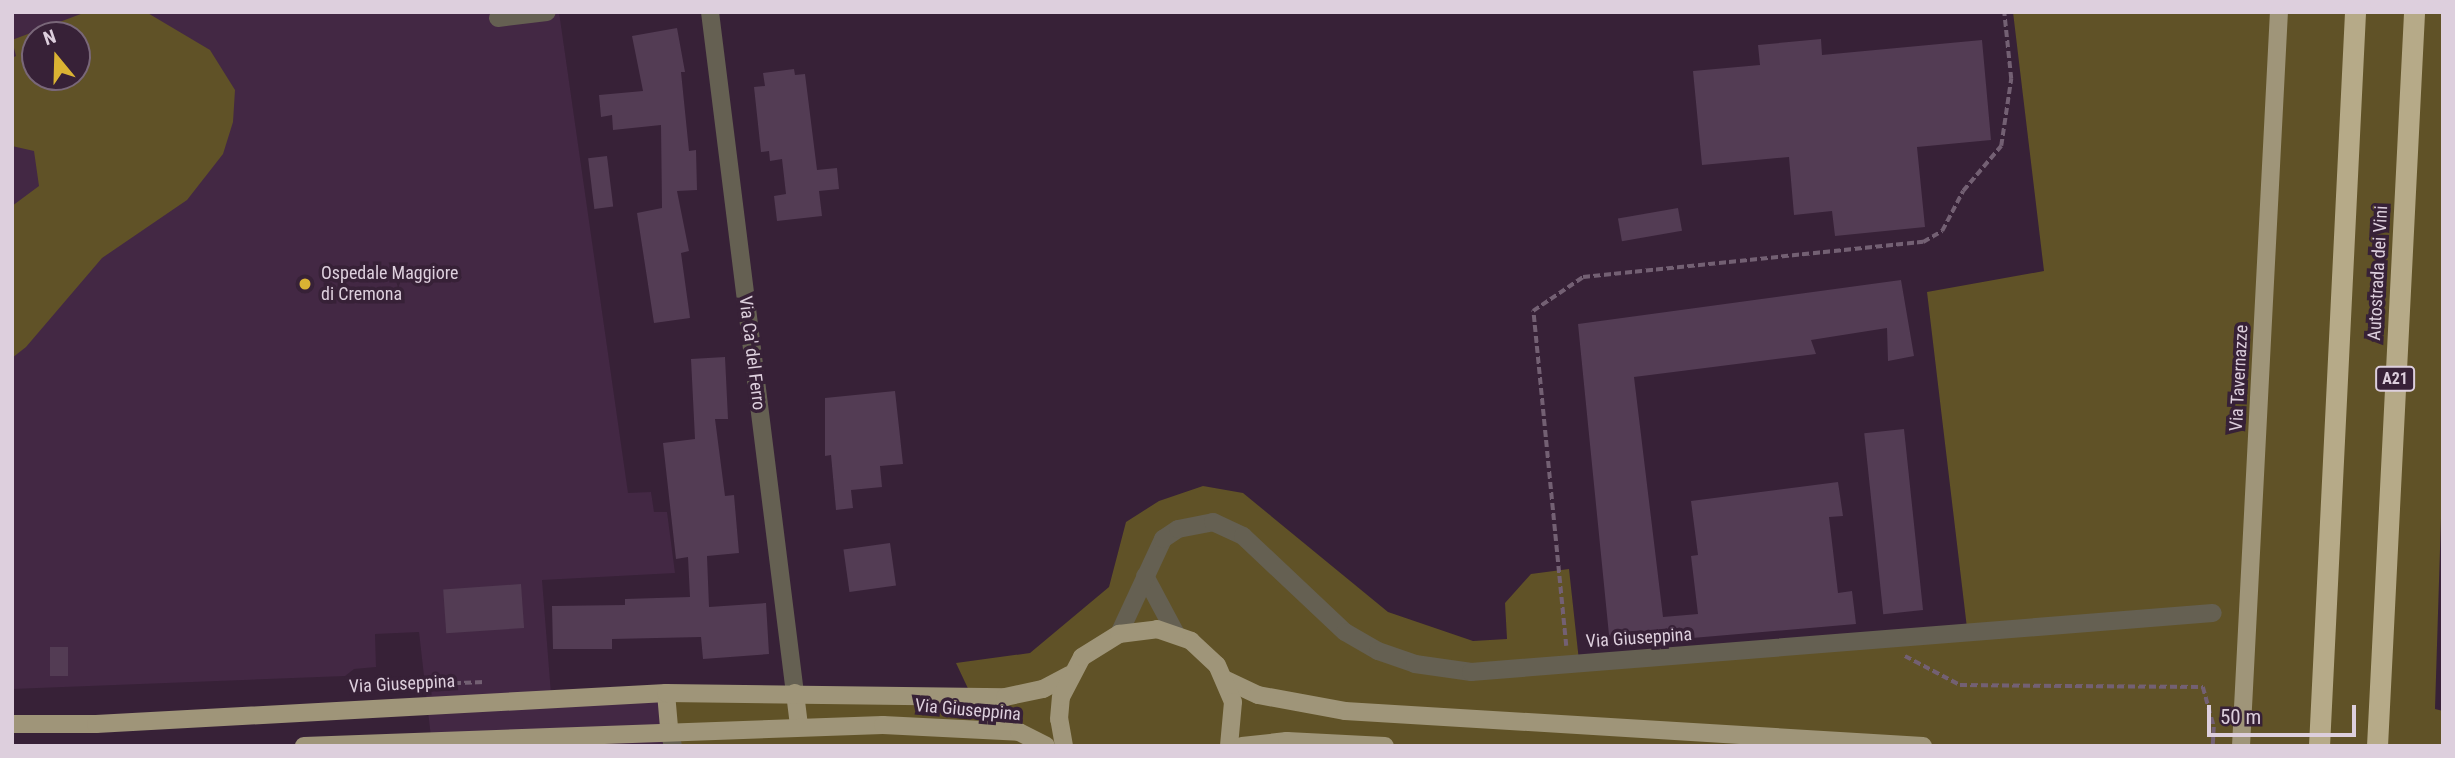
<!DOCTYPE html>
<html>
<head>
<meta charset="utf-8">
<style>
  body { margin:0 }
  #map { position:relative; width:2455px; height:758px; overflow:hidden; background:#372137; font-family:"Roboto Condensed",sans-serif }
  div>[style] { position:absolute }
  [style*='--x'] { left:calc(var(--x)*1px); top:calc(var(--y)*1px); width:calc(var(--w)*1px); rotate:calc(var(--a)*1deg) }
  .built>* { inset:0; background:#432844 }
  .green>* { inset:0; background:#605227 }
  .building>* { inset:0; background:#533c54; transform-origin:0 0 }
  .path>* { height:3.5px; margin-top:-1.75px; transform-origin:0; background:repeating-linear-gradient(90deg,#736073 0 7px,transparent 0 10.5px) }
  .minor>* { height:18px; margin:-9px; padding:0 9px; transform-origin:9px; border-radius:9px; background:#656052 }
  .major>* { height:18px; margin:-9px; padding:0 9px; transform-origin:9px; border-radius:9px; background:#9f9579 }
  .highway>* { height:21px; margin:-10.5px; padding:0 10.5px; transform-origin:10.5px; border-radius:10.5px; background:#b6aa88 }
  .dots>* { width:19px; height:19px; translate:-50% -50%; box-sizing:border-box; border:4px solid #372137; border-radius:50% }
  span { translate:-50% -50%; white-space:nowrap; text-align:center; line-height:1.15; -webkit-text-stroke:7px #372137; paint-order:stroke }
  .shield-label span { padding:2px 5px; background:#372137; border:2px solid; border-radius:5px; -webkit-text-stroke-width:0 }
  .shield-label { font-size:16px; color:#ddcfdd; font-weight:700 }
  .street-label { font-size:18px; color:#ddcfdd }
  .poi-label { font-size:18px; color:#ddcfdd }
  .left { translate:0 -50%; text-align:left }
  .frame { position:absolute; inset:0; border:14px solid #ddcfdd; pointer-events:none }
  .north { position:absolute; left:21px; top:21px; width:70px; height:70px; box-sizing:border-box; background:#372137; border:2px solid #796779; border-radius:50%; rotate:341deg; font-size:19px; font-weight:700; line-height:28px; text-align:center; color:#ddcfdd }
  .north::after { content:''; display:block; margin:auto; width:24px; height:32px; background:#dab333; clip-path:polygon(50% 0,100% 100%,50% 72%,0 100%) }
  .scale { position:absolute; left:2207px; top:705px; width:149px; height:32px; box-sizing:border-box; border:4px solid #ddcfdd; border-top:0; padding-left:9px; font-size:21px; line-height:24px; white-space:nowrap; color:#ddcfdd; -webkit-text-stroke:5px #372137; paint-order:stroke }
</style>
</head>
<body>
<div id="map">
  <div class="built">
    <div style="clip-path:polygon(evenodd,12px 12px,559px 12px,628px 493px,651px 492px,654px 512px,667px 512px,675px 573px,542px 580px,551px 694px,665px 694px,676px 746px,432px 746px,419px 632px,375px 634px,376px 667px,354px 669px,345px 676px,12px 689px,12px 12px,35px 35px,77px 35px,77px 77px,35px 77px,35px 35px)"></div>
  </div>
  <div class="green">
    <div style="clip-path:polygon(evenodd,86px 12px,146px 12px,210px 50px,235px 90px,233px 122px,223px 154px,187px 200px,102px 258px,26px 347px,12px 358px,12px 206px,39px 186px,34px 151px,12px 146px,12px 58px,16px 56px,12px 40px,86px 12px,35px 35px,77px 35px,77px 77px,35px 77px,35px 35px)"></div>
    <div style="clip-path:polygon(2013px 12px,2443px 12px,2443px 454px,2435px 709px,2443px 711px,2443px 746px,676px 746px,665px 694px,972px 697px,956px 663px,1030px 653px,1109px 587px,1126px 522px,1159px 501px,1203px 486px,1243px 493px,1388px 612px,1473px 641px,1507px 639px,1505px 603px,1531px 574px,1569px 569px,1579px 661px,1967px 628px,1927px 292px,2044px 271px)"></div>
  </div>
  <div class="building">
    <div style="clip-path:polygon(677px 28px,685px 72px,681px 72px,689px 151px,696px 150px,697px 190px,677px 191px,689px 251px,681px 253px,690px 318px,654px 323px,637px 213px,662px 208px,661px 125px,613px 130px,612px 115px,601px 117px,599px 95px,643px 91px,632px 36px)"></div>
    <div style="clip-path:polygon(1821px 39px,1822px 55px,1982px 40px,1991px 140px,1917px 147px,1925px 227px,1835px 236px,1832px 211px,1794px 215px,1789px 157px,1702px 165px,1693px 71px,1760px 65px,1758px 45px)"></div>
    <div style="clip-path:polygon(794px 69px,795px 75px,805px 74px,817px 170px,837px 168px,839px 189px,819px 191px,822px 216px,777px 221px,774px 196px,786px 194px,782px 159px,770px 161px,769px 151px,761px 152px,754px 87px,765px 86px,763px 73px)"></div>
    <div style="left:607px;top:156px;width:51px;height:19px;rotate:83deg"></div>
    <div style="left:1678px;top:208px;width:23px;height:61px;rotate:80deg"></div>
    <div style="clip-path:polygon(1901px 280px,1914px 356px,1888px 361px,1887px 328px,1811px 340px,1816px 354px,1634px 377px,1663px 617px,1698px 614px,1691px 556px,1698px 555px,1691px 501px,1838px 482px,1843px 516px,1829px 517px,1838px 593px,1852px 591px,1856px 624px,1610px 645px,1578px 324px)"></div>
    <div style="clip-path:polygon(725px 357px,728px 419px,715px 419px,725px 496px,734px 495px,739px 553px,707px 556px,709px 607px,766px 603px,769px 654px,703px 659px,701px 637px,612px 639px,612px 649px,553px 649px,552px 606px,625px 605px,625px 599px,690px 597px,688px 557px,676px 559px,663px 443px,695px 439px,691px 359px)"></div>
    <div style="clip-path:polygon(895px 391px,903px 464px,880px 466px,882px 487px,851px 490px,853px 508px,836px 510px,831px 455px,825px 456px,825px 398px)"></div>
    <div style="left:1904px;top:429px;width:182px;height:40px;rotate:84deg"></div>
    <div style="left:890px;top:543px;width:43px;height:47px;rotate:82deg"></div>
    <div style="left:521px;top:584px;width:44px;height:78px;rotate:86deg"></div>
    <div style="left:50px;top:647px;width:18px;height:29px"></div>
  </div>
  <div class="path">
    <div style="--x:1566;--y:646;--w:337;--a:-95.6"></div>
    <div style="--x:1533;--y:311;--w:60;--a:-34.2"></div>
    <div style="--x:1583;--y:277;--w:342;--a:-5.9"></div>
    <div style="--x:1923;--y:242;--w:22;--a:-30"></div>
    <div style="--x:1942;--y:231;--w:45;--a:-62.3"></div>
    <div style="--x:1963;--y:191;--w:59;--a:-49.8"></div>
    <div style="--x:2001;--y:146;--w:68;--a:-81.5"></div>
    <div style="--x:2011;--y:79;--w:67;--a:-96"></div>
    <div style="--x:1905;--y:656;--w:62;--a:27.8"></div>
    <div style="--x:1960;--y:685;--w:243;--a:0.5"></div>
    <div style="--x:2203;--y:687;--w:41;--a:74.6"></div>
    <div style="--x:2214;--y:727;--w:19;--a:93"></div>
    <div style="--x:433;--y:684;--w:52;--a:-2.2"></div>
  </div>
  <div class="minor">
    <div style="--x:710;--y:12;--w:686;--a:82.89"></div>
    <div style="--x:498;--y:18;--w:49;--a:-7"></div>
    <div style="--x:1145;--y:576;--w:66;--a:61.9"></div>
    <div style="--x:1119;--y:634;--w:105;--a:-65.1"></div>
    <div style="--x:1163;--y:539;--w:18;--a:-34"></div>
    <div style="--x:1178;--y:529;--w:36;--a:-11"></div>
    <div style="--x:1213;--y:522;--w:33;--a:25"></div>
    <div style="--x:1243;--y:536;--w:140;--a:43.3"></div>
    <div style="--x:1345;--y:632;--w:38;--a:30"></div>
    <div style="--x:1378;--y:651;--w:39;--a:19"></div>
    <div style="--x:1415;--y:664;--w:57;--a:8.1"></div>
    <div style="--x:1471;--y:672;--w:744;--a:-4.55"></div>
    <div style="--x:669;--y:731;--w:16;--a:75"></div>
  </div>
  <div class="major">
    <div style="--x:1226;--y:680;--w:35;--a:25"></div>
    <div style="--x:1258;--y:695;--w:88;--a:10.4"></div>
    <div style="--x:1345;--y:711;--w:579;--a:3.47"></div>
    <div style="--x:666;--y:693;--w:38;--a:85"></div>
    <div style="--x:795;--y:693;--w:34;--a:83"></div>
    <div style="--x:12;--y:724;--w:84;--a:0"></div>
    <div style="--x:96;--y:724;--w:571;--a:-3.11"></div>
    <div style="--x:666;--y:693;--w:339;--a:0.7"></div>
    <div style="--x:1005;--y:697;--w:39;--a:-12"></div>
    <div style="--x:1043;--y:689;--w:30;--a:-28"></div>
    <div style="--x:304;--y:746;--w:579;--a:-2.08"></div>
    <div style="--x:883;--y:725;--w:136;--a:2.9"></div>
    <div style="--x:1019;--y:732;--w:30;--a:27"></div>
    <div style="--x:1064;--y:746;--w:27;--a:-100"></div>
    <div style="--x:1059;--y:719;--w:22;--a:-85"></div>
    <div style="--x:1061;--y:697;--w:45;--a:-62.3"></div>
    <div style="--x:1082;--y:657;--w:44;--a:-31.9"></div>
    <div style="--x:1119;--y:634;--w:38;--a:-7"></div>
    <div style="--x:1157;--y:629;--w:36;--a:19"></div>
    <div style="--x:1191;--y:641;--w:35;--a:43"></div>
    <div style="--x:1217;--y:665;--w:40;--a:66.6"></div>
    <div style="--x:1233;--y:702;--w:44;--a:95.2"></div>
    <div style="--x:1242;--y:746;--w:45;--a:-6.3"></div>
    <div style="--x:1287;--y:741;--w:98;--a:2.9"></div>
    <div style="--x:2241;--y:746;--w:735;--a:-87.04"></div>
  </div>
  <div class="highway">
    <div style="--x:2319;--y:746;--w:735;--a:-87.19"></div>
    <div style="--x:2377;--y:746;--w:735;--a:-87.11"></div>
  </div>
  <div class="dots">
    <div style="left:305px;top:284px;background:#dab333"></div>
  </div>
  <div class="shield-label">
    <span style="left:2395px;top:379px">A21</span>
  </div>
  <div class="street-label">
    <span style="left:2378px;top:273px;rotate:-87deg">Autostrada dei Vini</span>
    <span style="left:752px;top:353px;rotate:83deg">Via Ca' del Ferro</span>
    <span style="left:2239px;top:378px;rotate:-87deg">Via Tavernazze</span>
    <span style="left:1639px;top:638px;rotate:-4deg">Via Giuseppina</span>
    <span style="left:402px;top:684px;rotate:-3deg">Via Giuseppina</span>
    <span style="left:968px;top:710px;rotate:5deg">Via Giuseppina</span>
  </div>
  <div class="poi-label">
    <span class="left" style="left:321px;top:284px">Ospedale Maggiore<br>di Cremona</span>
  </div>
  <div class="frame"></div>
  <div class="north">N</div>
  <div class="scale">50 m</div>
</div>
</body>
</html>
